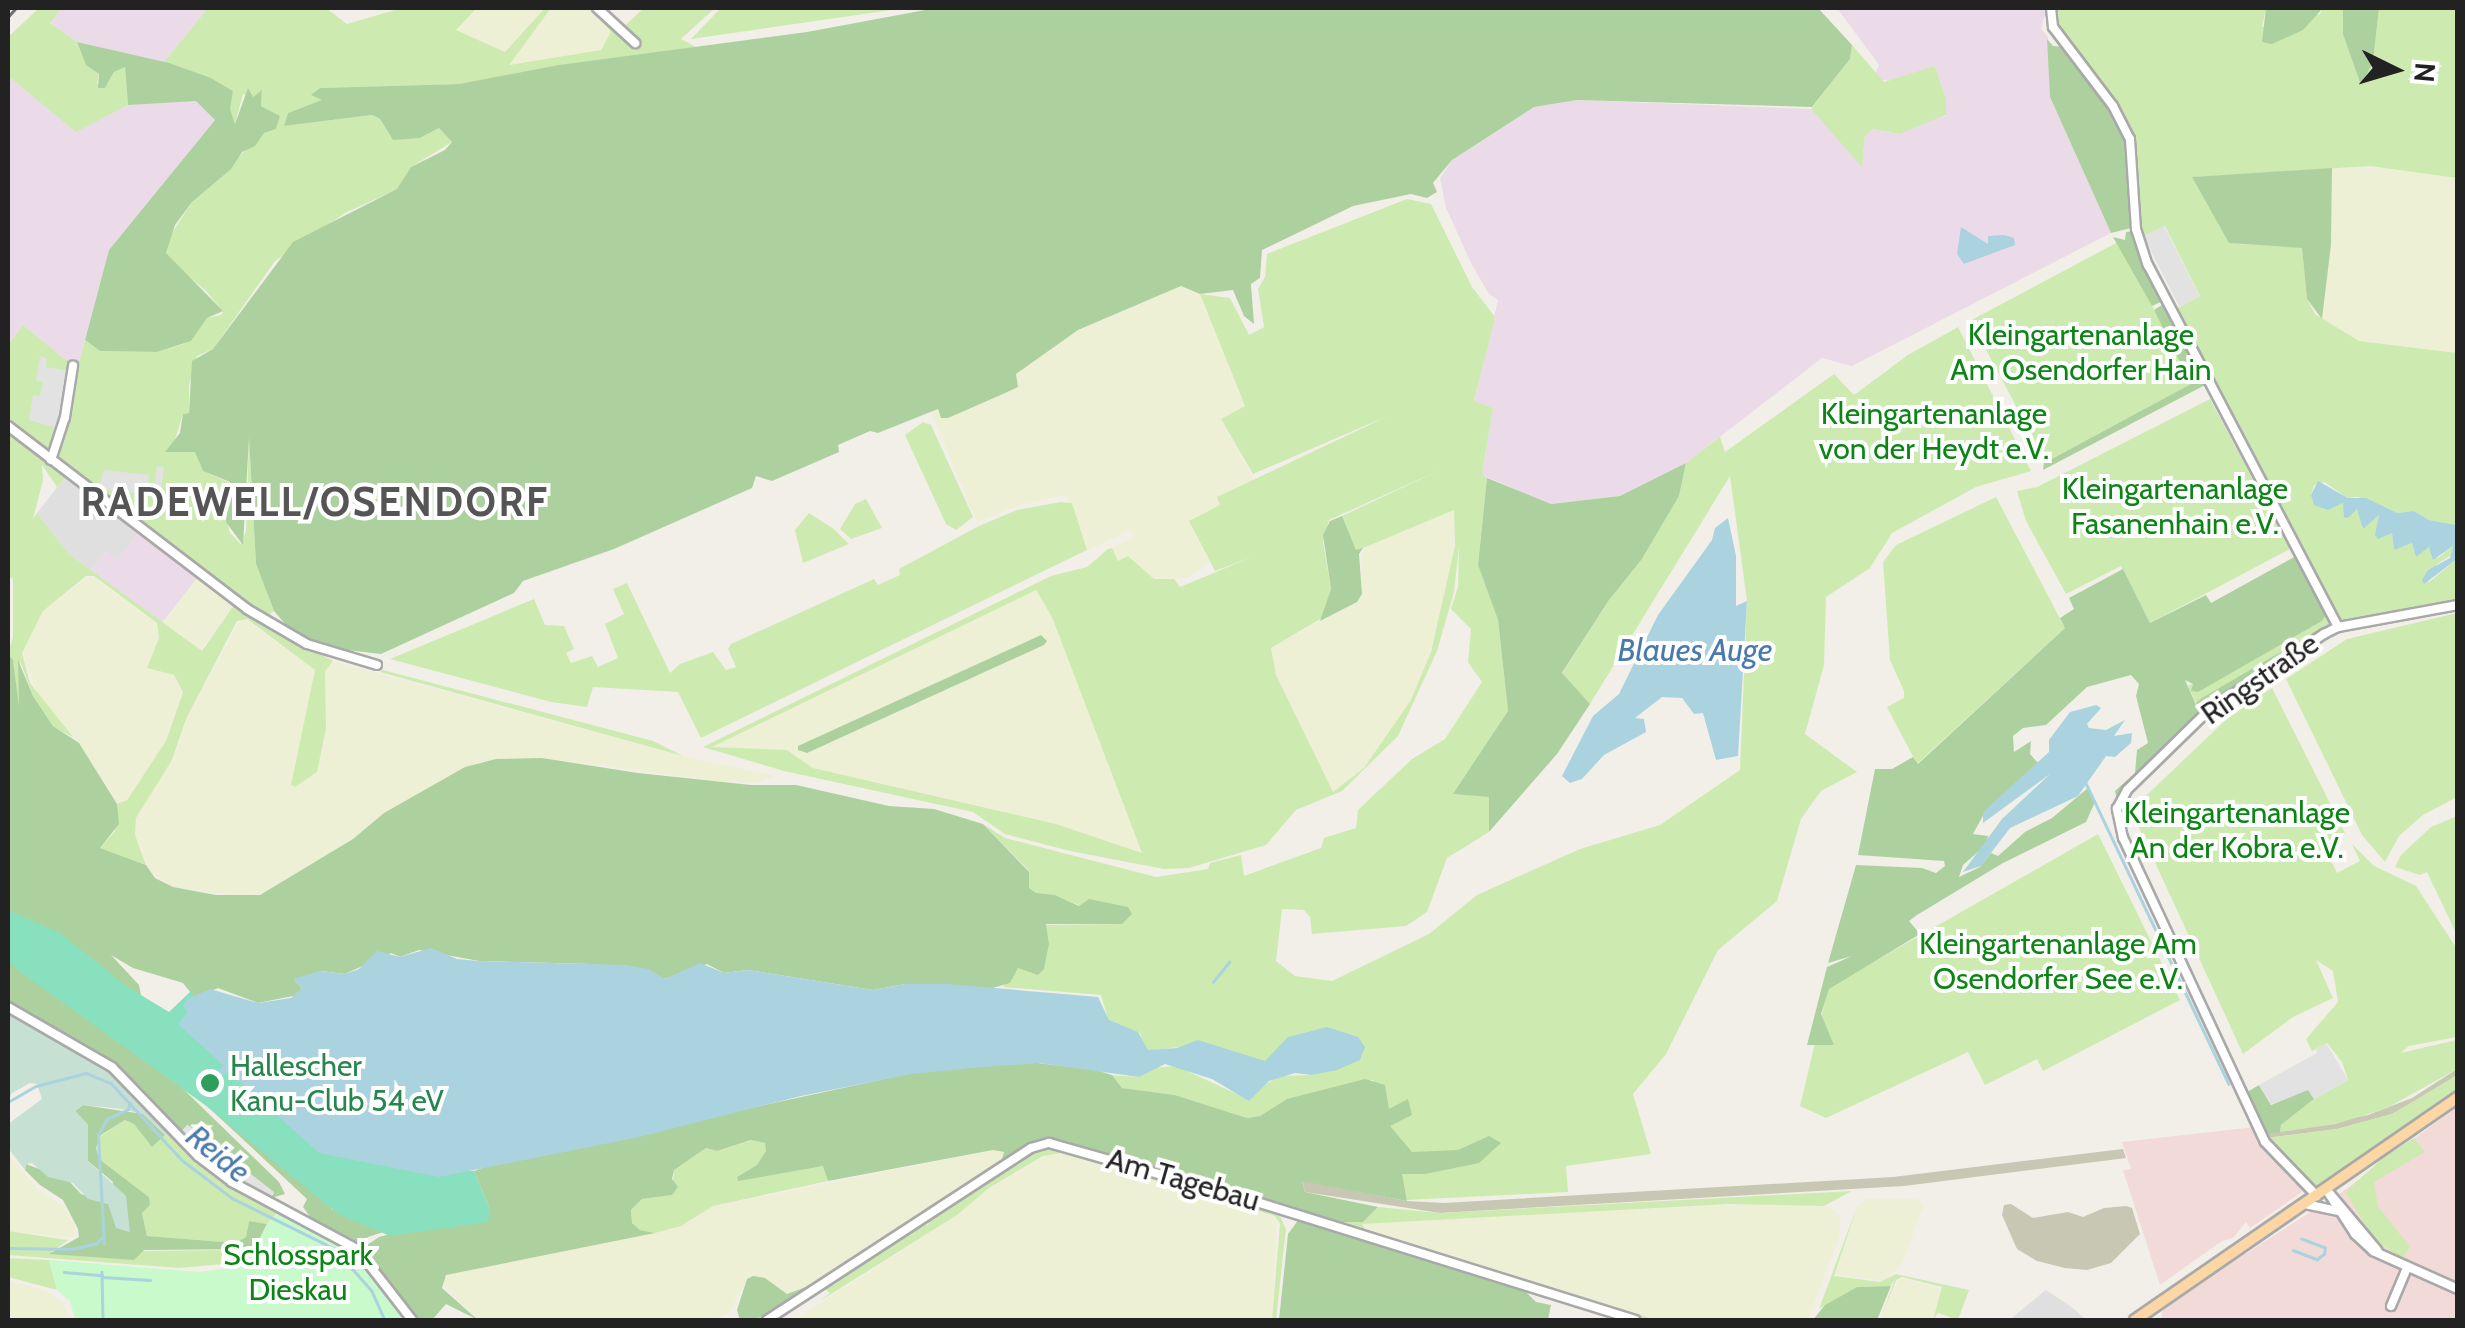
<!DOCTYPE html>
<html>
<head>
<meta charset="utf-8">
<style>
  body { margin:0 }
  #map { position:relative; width:2465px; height:1328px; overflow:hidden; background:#f2efe9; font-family:Cabin,sans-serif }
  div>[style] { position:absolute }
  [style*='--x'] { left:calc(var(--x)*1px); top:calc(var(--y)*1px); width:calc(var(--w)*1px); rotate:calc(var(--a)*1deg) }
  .residential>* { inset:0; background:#e0dfdf }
  .commercial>* { inset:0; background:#f2dad9 }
  .industrial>* { inset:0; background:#ebdbe8 }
  .construction>* { inset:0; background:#c7c7b4 }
  .farmland>* { inset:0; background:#eef0d5; transform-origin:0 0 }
  .grass>* { inset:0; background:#cdebb0; transform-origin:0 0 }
  .forest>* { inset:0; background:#add19e }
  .wetland>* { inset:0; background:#c6e0d4 }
  .park>* { inset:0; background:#c8facc }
  .pitch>* { inset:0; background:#88e0be }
  .parking>* { inset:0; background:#e2e2e2; transform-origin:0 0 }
  .water>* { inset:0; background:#aad3df }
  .stream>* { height:2.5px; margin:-1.25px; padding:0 1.25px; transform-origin:1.25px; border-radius:1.25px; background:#aad3df }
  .roads { filter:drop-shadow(2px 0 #a9a9a9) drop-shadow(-2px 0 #a9a9a9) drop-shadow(0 2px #a9a9a9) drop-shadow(0 -2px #a9a9a9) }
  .minor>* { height:8px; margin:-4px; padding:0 4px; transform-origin:4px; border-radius:4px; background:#fff }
  .major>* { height:10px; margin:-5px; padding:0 5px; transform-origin:5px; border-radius:5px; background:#fcd6a4 }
  .rail>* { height:2.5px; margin-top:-1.25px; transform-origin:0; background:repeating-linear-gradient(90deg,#707070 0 20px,transparent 0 40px) }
  .dots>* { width:28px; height:28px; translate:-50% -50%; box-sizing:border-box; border:5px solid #fff; border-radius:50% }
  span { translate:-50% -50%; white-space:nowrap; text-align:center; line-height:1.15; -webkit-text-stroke:8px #fff; paint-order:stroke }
  .park-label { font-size:30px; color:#0c8416 }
  .street-label { font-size:30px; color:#222 }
  .leisure-label { font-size:30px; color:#27864d }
  .left { translate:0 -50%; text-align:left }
  .water-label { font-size:32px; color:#4a7aab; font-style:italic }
  .district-label { font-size:40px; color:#555; font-weight:700; letter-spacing:2.5px }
  .frame { position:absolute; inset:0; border:10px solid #222; pointer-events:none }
  .north { position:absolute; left:2345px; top:20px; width:100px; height:100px; -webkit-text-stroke:8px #fff; paint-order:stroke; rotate:95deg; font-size:28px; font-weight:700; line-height:40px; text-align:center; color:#222 }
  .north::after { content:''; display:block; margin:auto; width:35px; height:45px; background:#222; clip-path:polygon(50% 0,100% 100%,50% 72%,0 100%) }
</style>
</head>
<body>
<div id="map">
  <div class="residential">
    <div style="clip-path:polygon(66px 476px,139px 532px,118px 560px,105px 552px,91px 570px,69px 554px,37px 513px)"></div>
    <div style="clip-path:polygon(2046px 1290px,2073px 1308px,2086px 1320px,2009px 1320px)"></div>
  </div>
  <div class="commercial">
    <div style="clip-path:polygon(2457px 1107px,2457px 1320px,2161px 1320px,2163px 1307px,2346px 1189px)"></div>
    <div style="clip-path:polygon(2255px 1127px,2266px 1147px,2301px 1183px,2302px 1192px,2250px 1228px,2246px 1222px,2233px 1238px,2222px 1241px,2160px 1285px,2123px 1170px,2131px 1169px,2122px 1142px)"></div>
  </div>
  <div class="industrial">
    <div style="clip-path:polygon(62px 8px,208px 8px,163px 63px,69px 40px,50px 22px)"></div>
    <div style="clip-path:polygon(1837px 8px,2047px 8px,2041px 29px,2048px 37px,2050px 97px,2111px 233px,1852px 366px,1822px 358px,1686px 463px,1620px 496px,1550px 504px,1482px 475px,1493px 408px,1474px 402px,1498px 300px,1489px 294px,1472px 265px,1446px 208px,1440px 178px,1452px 160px,1534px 107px,1577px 100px,1811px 109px,1862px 165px,1865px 136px,1873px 129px,1898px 134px,1903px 127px,1946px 116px,1946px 98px,1935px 66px,1900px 81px,1879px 80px,1875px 74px,1879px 65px)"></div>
    <div style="clip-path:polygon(8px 76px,76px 131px,111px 110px,145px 101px,197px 101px,215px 120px,109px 250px,79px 362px,66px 360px,23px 325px,8px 345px)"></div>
    <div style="clip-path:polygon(139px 532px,198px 577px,162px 623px,91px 570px,105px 552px,118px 559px)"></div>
  </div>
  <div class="construction">
    <div style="clip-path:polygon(2457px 1069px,2457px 1075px,2433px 1093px,2392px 1114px,2337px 1129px,2266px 1138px,2264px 1134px,2368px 1115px,2412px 1098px)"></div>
    <div style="clip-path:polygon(2123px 1149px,2126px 1158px,1904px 1186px,1440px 1213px,1305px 1192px,1302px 1180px,1407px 1201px,1444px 1203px,1893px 1177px)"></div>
    <div style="clip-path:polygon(2011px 1204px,2033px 1218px,2068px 1212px,2083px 1217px,2104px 1208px,2126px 1206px,2132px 1208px,2140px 1234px,2111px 1263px,2087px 1270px,2065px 1268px,2037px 1261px,2017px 1249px,2002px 1215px,2004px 1205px)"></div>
  </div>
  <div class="farmland">
    <div style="clip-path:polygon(477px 8px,545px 8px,505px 52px,456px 30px)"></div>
    <div style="clip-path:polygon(551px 8px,592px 8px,611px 32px,609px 43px,596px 52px,507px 65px)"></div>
    <div style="clip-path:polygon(2370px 166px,2457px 178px,2457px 353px,2359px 341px,2322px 319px,2331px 245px,2332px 168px)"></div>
    <div style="clip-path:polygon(1181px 286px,1200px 294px,1245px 407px,1221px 420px,1254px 480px,1218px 498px,1221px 505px,1189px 521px,1209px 562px,1188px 578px,1154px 579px,1128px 556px,1118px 561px,1112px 548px,1134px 537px,1131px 530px,1088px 550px,1067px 495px,1020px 505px,977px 522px,931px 412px,938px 409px,948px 418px,1003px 394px,1017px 387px,1015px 375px,1078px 330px)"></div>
    <div style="clip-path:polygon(1455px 510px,1453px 567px,1425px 668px,1411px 700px,1379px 750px,1354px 779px,1333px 793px,1276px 675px,1271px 648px,1359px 600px,1363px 548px)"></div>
    <div style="clip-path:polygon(91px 575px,157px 624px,159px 638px,147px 668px,174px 675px,183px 688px,166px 741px,126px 800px,117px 804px,79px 743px,37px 693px,22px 653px,43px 611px)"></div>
    <div style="left:198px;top:577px;width:46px;height:58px;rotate:37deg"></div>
    <div style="clip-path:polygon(1036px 590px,1052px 617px,1142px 853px,1056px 824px,813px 768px,791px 752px,712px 746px)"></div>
    <div style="clip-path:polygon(242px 617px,315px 670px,295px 787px,317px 772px,326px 729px,325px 671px,333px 661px,683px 756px,775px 776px,758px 783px,718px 781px,542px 758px,480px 762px,384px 813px,353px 839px,272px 891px,243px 897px,173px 887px,150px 872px,135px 835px,136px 818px,177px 749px,186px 719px)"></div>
    <div style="clip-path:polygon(993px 1150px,1004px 1152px,1002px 1159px,814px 1284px,787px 1294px,771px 1282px,747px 1279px,730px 1312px,716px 1319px,478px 1320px,441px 1283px,451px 1272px,681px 1226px,713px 1206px)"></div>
    <div style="clip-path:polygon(8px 1154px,38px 1189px,64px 1207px,75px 1228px,73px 1238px,8px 1231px)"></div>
    <div style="clip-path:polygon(1049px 1154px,1070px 1155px,1277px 1217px,1272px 1320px,794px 1320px,951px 1219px,979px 1194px)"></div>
    <div style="clip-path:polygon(1866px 1199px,1918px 1199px,1924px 1204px,1902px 1264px,1885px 1281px,1833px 1275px,1858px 1204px)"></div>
    <div style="clip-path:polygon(1771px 1203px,1830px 1207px,1840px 1217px,1840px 1235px,1808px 1320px,1656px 1320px,1361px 1227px,1363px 1222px)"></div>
    <div style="clip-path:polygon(1899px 1278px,1943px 1289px,1933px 1320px,1880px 1320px)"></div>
    <div style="clip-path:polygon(8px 1280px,49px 1292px,63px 1303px,71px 1320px,8px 1320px)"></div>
  </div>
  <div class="grass">
    <div style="clip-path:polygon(39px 8px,62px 8px,50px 23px,77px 42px,86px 64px,99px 74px,97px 84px,108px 83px,114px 72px,125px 67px,128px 105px,76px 132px,8px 76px,8px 37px)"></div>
    <div style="clip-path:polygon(evenodd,208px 8px,326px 8px,347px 24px,402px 8px,477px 8px,456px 30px,505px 52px,545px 8px,551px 8px,509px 65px,601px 50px,611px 32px,592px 8px,602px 8px,621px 29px,644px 8px,715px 8px,681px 39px,696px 47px,459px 84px,320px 88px,325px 100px,288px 113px,284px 126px,372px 115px,380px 119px,391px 137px,420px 138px,439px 128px,452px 142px,411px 167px,398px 189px,345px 213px,275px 261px,213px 349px,197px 356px,189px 386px,189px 413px,183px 414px,171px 452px,196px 452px,203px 471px,230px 483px,226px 517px,230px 533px,241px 544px,246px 531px,249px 437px,256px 564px,274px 611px,260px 621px,333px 661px,325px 671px,326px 729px,317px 772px,295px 787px,291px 785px,295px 766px,315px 670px,247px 619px,237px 621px,186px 719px,172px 760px,136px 818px,135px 835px,146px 865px,100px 848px,115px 831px,117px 804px,127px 800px,166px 741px,183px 692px,174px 675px,147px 668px,159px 638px,157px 623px,94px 576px,86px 576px,43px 611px,22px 653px,30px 683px,74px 738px,53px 726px,33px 696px,20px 661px,19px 708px,13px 660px,8px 654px,13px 637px,13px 579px,8px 576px,8px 345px,23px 325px,66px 360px,79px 362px,85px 340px,100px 351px,157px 352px,184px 344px,207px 318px,221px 315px,223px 311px,206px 291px,170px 260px,166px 253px,168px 239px,192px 202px,264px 132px,276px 129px,280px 116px,261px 106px,262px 91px,253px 97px,243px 94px,235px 124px,229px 109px,233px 91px,211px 78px,163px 63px,208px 8px,42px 465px,57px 487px,67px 476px,234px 605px,202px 651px,69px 554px,37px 513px,33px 519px,43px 480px,42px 465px)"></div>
    <div style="clip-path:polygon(721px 8px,905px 8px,691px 39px)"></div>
    <div style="clip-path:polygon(2053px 8px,2266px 8px,2262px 27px,2320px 14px,2323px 8px,2343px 8px,2343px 34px,2373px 62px,2379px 8px,2457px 8px,2457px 178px,2370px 166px,2194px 177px,2239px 244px,2302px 247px,2307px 299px,2315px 314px,2359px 341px,2457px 353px,2457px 525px,2429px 520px,2414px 511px,2397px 513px,2358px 497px,2348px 498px,2324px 482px,2314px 485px,2311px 495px,2328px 509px,2343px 503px,2351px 514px,2353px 509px,2361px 511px,2362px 529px,2379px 515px,2376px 535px,2392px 533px,2394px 550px,2412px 543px,2416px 556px,2429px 547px,2438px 558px,2453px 546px,2453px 554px,2437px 564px,2428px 583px,2457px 559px,2457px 602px,2345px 622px,2337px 618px,2174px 310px,2200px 296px,2165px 226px,2140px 238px,2136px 136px,2058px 30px)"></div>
    <div style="clip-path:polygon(1852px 45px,1884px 82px,1935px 66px,1946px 98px,1946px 115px,1899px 134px,1873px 129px,1865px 136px,1862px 167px,1811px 109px,1850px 59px)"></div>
    <div style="clip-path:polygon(evenodd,1407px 199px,1431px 204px,1472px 287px,1495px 317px,1474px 401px,1493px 408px,1482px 474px,1487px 478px,1478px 565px,1498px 620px,1508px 711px,1454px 794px,1489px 797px,1489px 832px,1447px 858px,1427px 912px,1406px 926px,1312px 934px,1310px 917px,1304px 910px,1282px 909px,1276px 961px,1295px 976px,1332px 981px,1429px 934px,1477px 895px,1580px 849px,1660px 825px,1740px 770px,1747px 601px,1730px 476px,1590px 704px,1562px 674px,1609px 600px,1642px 559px,1679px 496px,1686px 463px,1720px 437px,1725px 452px,1834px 374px,1854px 395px,1908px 355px,1958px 327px,2031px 471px,1976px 487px,1892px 533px,1870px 568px,1826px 597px,1824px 665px,1805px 734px,1857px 772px,1821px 791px,1801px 819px,1777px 901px,1718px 950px,1666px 1054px,1633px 1094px,1651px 1154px,1566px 1166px,1568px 1192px,1407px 1200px,1373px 1080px,1288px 1099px,1260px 1116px,1247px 1118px,1175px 1095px,1122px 1088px,1112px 1075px,1139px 1077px,1150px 1068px,1176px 1066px,1250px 1100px,1260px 1087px,1281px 1076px,1312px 1075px,1350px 1064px,1296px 1037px,1262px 1066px,1206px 1044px,1145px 1051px,1140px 1033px,1110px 1025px,1101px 995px,1003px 987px,1018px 968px,1049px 944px,1046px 925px,1122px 924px,1055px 895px,1036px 894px,1029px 888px,1029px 871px,983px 824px,1005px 838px,1156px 877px,1208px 869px,1210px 863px,1241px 855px,1244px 876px,1321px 848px,1324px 838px,1356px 828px,1358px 810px,1412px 759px,1445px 739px,1482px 682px,1468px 662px,1471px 629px,1451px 609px,1458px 587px,1459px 546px,1454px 592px,1437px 651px,1398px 736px,1342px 791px,1296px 810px,1266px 845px,1189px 868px,1164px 869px,1070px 851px,1005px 834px,973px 812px,784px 771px,703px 747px,1051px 576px,1087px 567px,1108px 549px,1112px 548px,1118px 561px,1128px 556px,1154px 579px,1174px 579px,1180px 587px,1252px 557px,1215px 571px,1189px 521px,1220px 505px,1217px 497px,1390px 415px,1253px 474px,1221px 419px,1245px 406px,1200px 294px,1230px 298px,1249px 335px,1264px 327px,1258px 289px,1265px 277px,1267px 254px,1407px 199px,1442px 469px,1342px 516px,1356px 551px,1454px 510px,1455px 546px,1431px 652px,1411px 700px,1364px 768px,1333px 792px,1276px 675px,1271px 648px,1322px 618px,1331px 589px,1323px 542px,1329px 520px,1442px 469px,1407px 199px,1036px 590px,1052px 617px,1142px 853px,1056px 824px,813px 768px,787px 750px,712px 747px,1036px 590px)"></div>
    <div style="left:2118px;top:242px;width:160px;height:167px;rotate:62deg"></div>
    <div style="clip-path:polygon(2210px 399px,2290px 549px,2150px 623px,2121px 566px,2066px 594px,2026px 521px,2017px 491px,2037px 487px)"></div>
    <div style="clip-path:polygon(923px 422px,931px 425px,973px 517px,956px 530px,946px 524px,905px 435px)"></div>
    <div style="clip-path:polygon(1996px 497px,2065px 628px,1917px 764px,1887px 707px,1904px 698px,1904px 691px,1890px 660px,1883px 562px,1896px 545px)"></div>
    <div style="clip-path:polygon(866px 499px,882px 528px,851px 539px,840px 529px,855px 504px)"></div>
    <div style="clip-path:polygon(1061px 502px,1072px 503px,1087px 550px,701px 738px,678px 692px,593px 687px,587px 707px,551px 702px,390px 659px,534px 599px,545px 625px,564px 626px,574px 649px,566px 653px,571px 663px,592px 656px,598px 667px,618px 658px,605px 624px,624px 614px,613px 589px,627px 583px,670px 673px,680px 664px,713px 652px,726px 670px,736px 667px,728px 649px,731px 644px,874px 579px,878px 585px,900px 575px,899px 569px,979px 526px,1017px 510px)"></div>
    <div style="clip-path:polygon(809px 513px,834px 529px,849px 544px,803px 563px,795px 530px)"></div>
    <div style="clip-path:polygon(2328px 612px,2333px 626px,2196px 703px,2188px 686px,2192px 684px,2199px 691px,2322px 621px)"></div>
    <div style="clip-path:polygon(2457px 613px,2457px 797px,2423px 815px,2399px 836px,2385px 862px,2362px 835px,2286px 679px,2347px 639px)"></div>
    <div style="clip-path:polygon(383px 670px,653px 741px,683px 756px,380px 672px)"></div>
    <div style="clip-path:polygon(2272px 688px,2345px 833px,2323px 844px,2337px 873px,2360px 861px,2352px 844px,2374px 866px,2416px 886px,2457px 949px,2457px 1037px,2409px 1046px,2400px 1053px,2457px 1040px,2457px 1069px,2387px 1108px,2336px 1124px,2280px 1132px,2281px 1125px,2314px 1099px,2348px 1080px,2342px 1062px,2327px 1043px,2312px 1051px,2306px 1039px,2338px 1002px,2333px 971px,2316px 960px,2333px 998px,2293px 1017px,2243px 1054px,2131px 810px,2232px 714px)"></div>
    <div style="clip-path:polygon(2457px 816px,2457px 935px,2427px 872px,2420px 875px,2395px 867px,2401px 855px,2431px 827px)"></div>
    <div style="clip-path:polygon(2098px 834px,2180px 1000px,2043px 1071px,2037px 1059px,1985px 1085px,1968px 1052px,1826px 1118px,1800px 1106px,1828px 988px)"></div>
    <div style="clip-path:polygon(2457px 1075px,2457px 1090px,2321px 1186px,2309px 1184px,2266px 1138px,2337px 1129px,2392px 1114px)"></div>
    <div style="clip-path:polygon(125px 1120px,134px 1123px,152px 1146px,165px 1135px,173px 1134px,242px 1194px,278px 1212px,267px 1224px,249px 1221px,246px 1237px,236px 1243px,147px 1236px,142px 1213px,149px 1197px,99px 1159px,96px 1149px,101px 1136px)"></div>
    <div style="clip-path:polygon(2414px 1138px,2425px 1152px,2374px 1182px,2378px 1206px,2410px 1247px,2402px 1259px,2374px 1239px,2345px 1192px,2383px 1158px)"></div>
    <div style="clip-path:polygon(752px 1140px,765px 1143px,766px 1151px,758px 1165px,737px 1177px,824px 1166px,828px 1181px,713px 1206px,681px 1226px,655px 1233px,640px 1230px,632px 1223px,631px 1210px,642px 1199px,672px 1195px,674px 1170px,706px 1148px,717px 1151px)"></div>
    <div style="clip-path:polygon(1055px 1147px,1278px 1212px,1286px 1229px,1276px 1320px,1272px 1320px,1280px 1224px,1275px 1216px,1061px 1153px,1043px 1156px,989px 1188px,957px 1215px,820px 1301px,830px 1293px,824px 1289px,923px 1223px,928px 1225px,930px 1218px,1030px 1152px)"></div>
    <div style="clip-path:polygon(1852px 1191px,1824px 1206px,1729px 1204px,1362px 1224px,1366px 1231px,1656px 1320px,1643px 1320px,1331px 1222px,1363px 1222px,1378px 1207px,1440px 1213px)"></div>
    <div style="clip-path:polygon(1858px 1204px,1834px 1276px,1880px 1282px,1896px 1274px,1969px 1290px,1958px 1320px,1938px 1313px,1933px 1320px,1942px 1287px,1902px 1277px,1896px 1280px,1896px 1281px,1880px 1320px,1895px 1279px,1891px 1286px,1857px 1287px,1819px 1309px)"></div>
    <div style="clip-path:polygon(8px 1231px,68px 1240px,52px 1252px,232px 1250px,235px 1263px,179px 1268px,8px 1255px)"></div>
    <div style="clip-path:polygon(8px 1258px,49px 1260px,57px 1290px,8px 1277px)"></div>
  </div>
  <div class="forest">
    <div style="clip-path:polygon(936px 8px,1818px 8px,1852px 45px,1850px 59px,1812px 107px,1577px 100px,1534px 107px,1452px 160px,1433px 183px,1437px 192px,1427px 198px,1411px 194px,1353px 206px,1262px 250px,1260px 278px,1251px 284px,1254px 324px,1244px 316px,1233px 290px,1200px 294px,1181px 286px,1078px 330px,1016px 374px,1018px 387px,1003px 394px,948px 418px,941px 418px,938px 409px,878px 433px,870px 431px,838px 445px,839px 452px,772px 481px,756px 476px,752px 488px,614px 549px,523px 581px,514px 593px,381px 654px,321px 647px,287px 626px,274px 611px,256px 564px,249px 438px,243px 545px,226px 522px,230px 482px,203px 471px,195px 452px,165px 452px,180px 433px,183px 414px,189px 413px,192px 361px,213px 349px,293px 242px,397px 189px,411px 167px,445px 150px,452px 142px,439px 128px,420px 138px,393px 140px,380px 119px,372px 115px,284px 126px,288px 113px,322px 100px,311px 95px,320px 88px,459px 84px,559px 65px,807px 32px)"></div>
    <div style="clip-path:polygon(2266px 8px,2323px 8px,2303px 30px,2272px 44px,2262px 42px)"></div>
    <div style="clip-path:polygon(2343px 8px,2379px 8px,2373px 62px,2361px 85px,2343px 34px)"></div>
    <div style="clip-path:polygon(2047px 39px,2053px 46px,2065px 47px,2111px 108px,2129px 144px,2131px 228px,2111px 233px,2050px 97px)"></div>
    <div style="clip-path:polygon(77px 42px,169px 63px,211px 78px,233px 91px,230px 109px,235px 124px,248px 88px,253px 97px,262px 90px,261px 106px,280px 116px,276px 129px,264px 133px,255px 146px,242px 152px,231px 169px,192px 202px,175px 225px,166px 253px,223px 311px,207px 318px,191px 341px,157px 352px,100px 351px,85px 340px,109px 250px,215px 120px,196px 101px,128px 105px,125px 67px,114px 72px,105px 88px,98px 88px,99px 74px,86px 65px)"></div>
    <div style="clip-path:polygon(2332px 168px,2331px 245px,2322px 319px,2307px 299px,2302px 248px,2229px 243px,2192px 177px)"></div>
    <div style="clip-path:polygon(2134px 231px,2165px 300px,2152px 306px,2113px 237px,2125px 240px,2126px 232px)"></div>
    <div style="clip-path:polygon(2165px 303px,2207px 384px,2043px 470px,2044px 463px,2191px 384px,2154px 310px)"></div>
    <div style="clip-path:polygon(1686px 463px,1679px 496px,1642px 559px,1609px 600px,1562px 673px,1590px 704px,1557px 754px,1489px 832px,1489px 797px,1453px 794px,1508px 711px,1498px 620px,1478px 565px,1487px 478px,1551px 504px,1620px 496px)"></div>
    <div style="clip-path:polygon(1342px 516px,1356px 550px,1363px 548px,1359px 554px,1362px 594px,1357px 602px,1320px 621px,1331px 589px,1323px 535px,1330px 521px)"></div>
    <div style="clip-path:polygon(2298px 555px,2328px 612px,2322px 621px,2198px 692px,2191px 691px,2193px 684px,2185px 680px,2201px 716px,2117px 799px,2115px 791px,2135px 773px,2137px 750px,2148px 743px,2136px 696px,2139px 684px,2131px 675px,2087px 687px,2046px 725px,2023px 728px,2013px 736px,2014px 752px,2031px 741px,2030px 754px,2038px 763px,1985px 812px,1973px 834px,1988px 836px,1987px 844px,1963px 865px,1959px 877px,1980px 867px,1991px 853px,1998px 856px,2025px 832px,2052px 818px,2088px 788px,2095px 802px,2086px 822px,2003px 863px,1917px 915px,1909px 921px,1920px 934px,1829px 989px,1821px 1014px,1834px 1045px,1807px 1045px,1827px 967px,1852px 956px,1828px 963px,1856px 865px,1922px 868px,1936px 873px,1945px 866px,1944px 861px,1858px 855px,1875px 769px,1892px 769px,1913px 757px,1918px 764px,2065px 628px,2060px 618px,2074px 609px,2069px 598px,2123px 569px,2150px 623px,2206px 595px,2211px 603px)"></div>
    <div style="clip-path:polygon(2325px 626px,2333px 626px,2202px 714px,2196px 703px,2202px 698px)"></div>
    <div style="clip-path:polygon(1041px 635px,1047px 641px,1044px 645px,807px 753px,798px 750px,798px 746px)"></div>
    <div style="clip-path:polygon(8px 654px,13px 660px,19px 706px,18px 660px,33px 696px,53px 726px,79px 743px,117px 804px,119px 824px,100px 848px,146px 865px,155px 878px,173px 887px,216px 895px,260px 895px,353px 839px,384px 813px,465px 767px,496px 759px,542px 758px,638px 773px,751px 785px,796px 785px,889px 806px,934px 809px,983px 824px,1029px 872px,1029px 888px,1036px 893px,1055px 895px,1079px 906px,1089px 899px,1128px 907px,1132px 914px,1122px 924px,1046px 924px,1049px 944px,1044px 969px,1038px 975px,1018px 968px,1010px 983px,989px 989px,905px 984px,873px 990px,748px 970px,724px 973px,707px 964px,664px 979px,590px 964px,479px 961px,419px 950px,400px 957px,391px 953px,345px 974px,321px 971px,294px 980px,302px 988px,298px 995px,258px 1003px,218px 988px,195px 998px,183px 983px,133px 968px,111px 955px,139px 985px,141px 995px,132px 994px,8px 912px)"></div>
    <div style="clip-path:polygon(8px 959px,137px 1044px,279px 1182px,285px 1194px,271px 1198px,237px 1182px,239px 1178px,271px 1197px,274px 1193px,244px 1169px,245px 1165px,240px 1166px,187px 1125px,181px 1132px,207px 1155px,203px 1157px,118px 1068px,8px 1004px)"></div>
    <div style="clip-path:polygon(1029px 1062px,1096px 1070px,1112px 1075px,1122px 1088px,1175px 1095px,1247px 1118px,1260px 1116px,1287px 1099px,1365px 1079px,1385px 1085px,1389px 1109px,1408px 1099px,1412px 1115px,1390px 1126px,1412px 1152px,1458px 1150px,1489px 1136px,1501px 1143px,1479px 1163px,1425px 1174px,1402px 1174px,1407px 1201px,1302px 1181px,1305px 1192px,1378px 1207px,1363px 1222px,1331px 1222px,1046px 1141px,913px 1224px,912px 1219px,1002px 1159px,1004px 1152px,993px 1150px,828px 1181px,823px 1166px,738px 1181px,737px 1177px,757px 1165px,766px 1151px,765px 1143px,751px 1140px,717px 1151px,706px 1148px,674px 1170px,672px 1179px,678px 1187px,672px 1195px,642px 1199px,631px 1210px,632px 1223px,640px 1230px,655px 1233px,446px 1275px,442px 1288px,478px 1320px,446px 1304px,432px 1320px,413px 1320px,360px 1250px,379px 1237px,490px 1209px,474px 1171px,493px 1164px,912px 1073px)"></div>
    <div style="clip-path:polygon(2259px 1085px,2271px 1105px,2308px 1089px,2314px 1099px,2281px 1125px,2280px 1132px,2264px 1134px,2248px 1100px,2249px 1091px)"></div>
    <div style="clip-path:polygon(83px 1105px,143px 1114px,165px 1135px,152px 1147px,134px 1124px,125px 1120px,101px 1135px,96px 1148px,99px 1159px,149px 1197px,150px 1205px,142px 1213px,147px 1236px,236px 1243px,246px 1237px,249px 1221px,267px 1224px,255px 1249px,144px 1250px,134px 1260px,49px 1254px,79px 1237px,78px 1229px,63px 1200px,40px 1185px,25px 1170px,26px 1164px,68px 1180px,81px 1194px,108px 1204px,113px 1182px,88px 1161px,88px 1125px,75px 1111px)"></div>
    <div style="clip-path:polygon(208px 1107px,331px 1202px,331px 1209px,396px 1228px,368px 1237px,357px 1247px,313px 1221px,303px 1207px,307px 1199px)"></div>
    <div style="clip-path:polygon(1299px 1219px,1524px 1290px,1536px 1302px,1551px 1305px,1548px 1320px,1279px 1320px,1288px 1234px)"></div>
    <div style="clip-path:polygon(753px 1276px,765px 1278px,787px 1294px,814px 1284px,816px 1288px,772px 1316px,740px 1320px,737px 1310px,747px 1279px)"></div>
    <div style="clip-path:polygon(1891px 1286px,1877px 1320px,1813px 1320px,1825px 1305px,1857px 1287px)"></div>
  </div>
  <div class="wetland">
    <div style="clip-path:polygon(8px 1010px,107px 1067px,173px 1134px,165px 1135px,143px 1114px,122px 1109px,83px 1105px,75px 1111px,88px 1125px,88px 1161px,126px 1196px,130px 1232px,116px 1228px,108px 1204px,88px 1199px,73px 1183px,48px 1177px,32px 1163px,26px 1164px,25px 1170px,8px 1148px,8px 1124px,42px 1099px,37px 1084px,30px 1083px,12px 1093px,8px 1102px)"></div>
  </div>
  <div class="park">
    <div style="clip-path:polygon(281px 1211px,355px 1251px,409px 1320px,75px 1320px,70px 1301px,57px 1290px,49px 1260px,199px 1272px,236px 1267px,232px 1250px,254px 1249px,267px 1224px)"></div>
  </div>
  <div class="pitch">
    <div style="clip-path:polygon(8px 910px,60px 933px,126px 986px,169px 1012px,191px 991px,222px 1060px,365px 1162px,474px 1171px,490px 1209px,488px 1222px,390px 1236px,338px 1214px,205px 1105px,8px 963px)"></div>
  </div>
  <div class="parking">
    <div style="left:2164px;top:226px;width:79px;height:23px;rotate:63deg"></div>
    <div style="clip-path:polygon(40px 356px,47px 358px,46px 367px,72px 371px,62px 430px,29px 420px,33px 395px,40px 396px,43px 382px,36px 380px)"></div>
    <div style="clip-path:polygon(157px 466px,164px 467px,161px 490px,154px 495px,98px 489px,104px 470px,149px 475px,148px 487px,154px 487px)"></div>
    <div style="clip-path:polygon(2326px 1043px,2348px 1080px,2314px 1099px,2308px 1090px,2271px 1105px,2259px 1085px,2317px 1053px,2316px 1049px)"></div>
    <div style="clip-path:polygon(188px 1125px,274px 1192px,271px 1197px,218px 1165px,181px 1132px)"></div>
  </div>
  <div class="water">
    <div style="clip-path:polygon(1961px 227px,1988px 244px,1988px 236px,2004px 235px,2014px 238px,2015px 245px,1964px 264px,1957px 254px)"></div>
    <div style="clip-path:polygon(2318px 481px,2348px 498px,2366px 498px,2397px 513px,2414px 511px,2429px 520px,2457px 525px,2457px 559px,2424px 584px,2422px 580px,2428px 570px,2450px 558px,2453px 546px,2433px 560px,2429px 547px,2416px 557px,2412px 543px,2394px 550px,2392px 533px,2378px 539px,2375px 535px,2379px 515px,2363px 529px,2357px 509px,2348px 518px,2344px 517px,2343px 503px,2328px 510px,2314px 505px,2311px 495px)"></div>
    <div style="clip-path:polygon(1728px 518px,1736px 556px,1736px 606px,1747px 601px,1738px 756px,1716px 760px,1703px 713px,1694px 714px,1682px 698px,1662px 697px,1635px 718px,1644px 719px,1646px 732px,1604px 755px,1582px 779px,1570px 783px,1562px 776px,1593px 716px,1619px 694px,1658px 615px,1712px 540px,1715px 528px)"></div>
    <div style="clip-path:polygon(2096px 705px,2101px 708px,2087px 724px,2089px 728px,2106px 730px,2125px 720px,2114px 736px,2132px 733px,2131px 743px,2115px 757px,2106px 756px,2078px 796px,2010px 828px,1981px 866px,1963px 872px,2002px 819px,2050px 774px,1983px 823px,1983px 812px,2049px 752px,2049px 740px,2070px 712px)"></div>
    <div style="clip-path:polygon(431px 948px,457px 959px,479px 961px,625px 965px,648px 969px,665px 979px,700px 963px,724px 973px,748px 970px,873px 990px,905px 984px,947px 984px,1098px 997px,1109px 1020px,1138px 1032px,1148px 1050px,1177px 1048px,1198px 1040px,1265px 1061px,1288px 1037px,1327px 1027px,1358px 1037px,1365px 1047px,1360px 1060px,1337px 1070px,1312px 1075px,1295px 1073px,1269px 1081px,1249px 1101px,1212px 1079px,1165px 1064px,1139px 1077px,1039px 1063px,972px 1068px,911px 1074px,801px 1096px,639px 1137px,439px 1177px,319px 1153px,228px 1071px,221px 1077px,217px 1073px,223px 1065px,178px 1024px,188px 1012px,183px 1006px,188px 999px,210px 989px,258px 1003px,291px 998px,302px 988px,293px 979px,321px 971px,345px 974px,359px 969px,377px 951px,400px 957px)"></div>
  </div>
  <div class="stream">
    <div style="--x:2085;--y:781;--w:335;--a:64.6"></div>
    <div style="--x:1213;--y:982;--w:26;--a:-51"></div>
    <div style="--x:8;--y:1102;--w:32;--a:-30"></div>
    <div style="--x:36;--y:1086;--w:52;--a:-14.6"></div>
    <div style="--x:86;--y:1073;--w:27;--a:22"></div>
    <div style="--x:111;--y:1083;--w:105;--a:47.3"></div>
    <div style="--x:182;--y:1160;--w:63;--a:37.2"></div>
    <div style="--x:232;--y:1198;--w:115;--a:26.3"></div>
    <div style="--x:335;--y:1249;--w:56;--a:48.6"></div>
    <div style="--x:372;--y:1291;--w:32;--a:66"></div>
    <div style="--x:104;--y:1244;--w:109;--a:-93.2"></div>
    <div style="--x:98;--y:1135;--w:18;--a:-61"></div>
    <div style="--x:107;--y:1119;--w:23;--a:-25"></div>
    <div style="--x:128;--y:1109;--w:6;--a:-72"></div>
    <div style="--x:8;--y:1248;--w:64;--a:0.9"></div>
    <div style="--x:72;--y:1249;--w:26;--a:-13"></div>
    <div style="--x:97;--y:1243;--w:8;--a:-50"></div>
    <div style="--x:2293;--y:1250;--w:26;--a:21"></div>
    <div style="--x:2317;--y:1259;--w:9;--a:-36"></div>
    <div style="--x:2324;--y:1254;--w:6;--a:-81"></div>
    <div style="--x:2325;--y:1248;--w:25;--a:-159"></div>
    <div style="--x:64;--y:1272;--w:38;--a:5"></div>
    <div style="--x:102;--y:1272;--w:48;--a:88.8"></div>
    <div style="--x:102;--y:1277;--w:48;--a:3.6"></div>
  </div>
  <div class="roads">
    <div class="minor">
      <div style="--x:597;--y:8;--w:52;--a:42.6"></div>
      <div style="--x:2051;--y:8;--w:19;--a:84"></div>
      <div style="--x:2053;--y:27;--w:99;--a:52.8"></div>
      <div style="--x:2113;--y:106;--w:37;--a:63"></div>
      <div style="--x:2130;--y:139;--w:90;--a:86.2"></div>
      <div style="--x:2136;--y:229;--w:38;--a:72"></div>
      <div style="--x:2148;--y:265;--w:409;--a:62.3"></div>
      <div style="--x:8;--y:426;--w:301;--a:37.4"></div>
      <div style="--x:247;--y:609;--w:69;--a:30.3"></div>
      <div style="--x:307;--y:644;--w:73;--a:16.7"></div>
      <div style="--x:51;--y:460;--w:45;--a:-72"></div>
      <div style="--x:65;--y:417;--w:52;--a:-81.1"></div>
      <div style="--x:8;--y:1007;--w:120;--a:30"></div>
      <div style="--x:112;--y:1067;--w:124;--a:46"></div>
      <div style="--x:198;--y:1156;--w:43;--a:37.4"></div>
      <div style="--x:232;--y:1182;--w:142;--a:28.2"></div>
      <div style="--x:357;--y:1249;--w:90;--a:52.2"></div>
      <div style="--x:2326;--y:1189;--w:54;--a:57.2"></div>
      <div style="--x:2355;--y:1234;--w:25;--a:43"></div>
      <div style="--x:2373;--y:1251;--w:93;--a:24.1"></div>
      <div style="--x:2326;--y:1189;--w:80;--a:50.1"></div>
      <div style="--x:2317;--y:1196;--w:75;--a:-133.9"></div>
      <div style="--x:2265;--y:1142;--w:336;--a:-115"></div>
      <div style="--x:2123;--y:838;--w:30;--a:-102"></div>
      <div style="--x:2117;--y:809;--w:21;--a:-62"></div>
      <div style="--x:2127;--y:790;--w:115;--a:-44.3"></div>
      <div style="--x:2209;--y:710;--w:138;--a:-33.5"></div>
      <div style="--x:2324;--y:634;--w:16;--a:-27"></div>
      <div style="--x:2338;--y:627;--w:122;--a:-10.4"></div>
      <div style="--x:2305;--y:1204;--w:33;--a:12"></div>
      <div style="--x:2391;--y:1306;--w:41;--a:-67.2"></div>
      <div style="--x:767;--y:1320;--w:315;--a:-33.1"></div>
      <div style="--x:1031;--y:1148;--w:19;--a:-16"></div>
      <div style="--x:1049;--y:1143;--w:216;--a:15.8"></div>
      <div style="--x:1257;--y:1202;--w:396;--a:17.3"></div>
    </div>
    <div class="major">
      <div style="--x:2135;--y:1320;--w:393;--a:-34.6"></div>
    </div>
  </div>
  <div class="rail">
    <div style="--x:8;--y:17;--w:12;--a:-48"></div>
  </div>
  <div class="dots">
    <div style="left:210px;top:1083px;background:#2e9e5b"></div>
  </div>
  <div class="park-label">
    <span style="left:2081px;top:352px">Kleingartenanlage<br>Am Osendorfer Hain</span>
    <span style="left:1934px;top:431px">Kleingartenanlage<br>von der Heydt e.V.</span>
    <span style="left:2175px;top:506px">Kleingartenanlage<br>Fasanenhain e.V.</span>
    <span style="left:2237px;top:830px">Kleingartenanlage<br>An der Kobra e.V.</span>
    <span style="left:2058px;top:961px">Kleingartenanlage Am<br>Osendorfer See e.V.</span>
    <span style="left:298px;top:1272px">Schlosspark<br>Dieskau</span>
  </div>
  <div class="street-label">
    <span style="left:2260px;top:679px;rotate:-35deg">Ringstraße</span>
    <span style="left:1183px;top:1180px;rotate:16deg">Am Tagebau</span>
  </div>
  <div class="leisure-label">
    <span class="left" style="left:230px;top:1083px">Hallescher<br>Kanu-Club 54 eV</span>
  </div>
  <div class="water-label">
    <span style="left:1695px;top:650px">Blaues Auge</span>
    <span style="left:218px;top:1154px;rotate:39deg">Reide</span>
  </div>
  <div class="district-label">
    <span style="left:315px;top:502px">RADEWELL/OSENDORF</span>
  </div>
  <div class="frame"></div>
  <div class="north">N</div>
</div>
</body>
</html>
